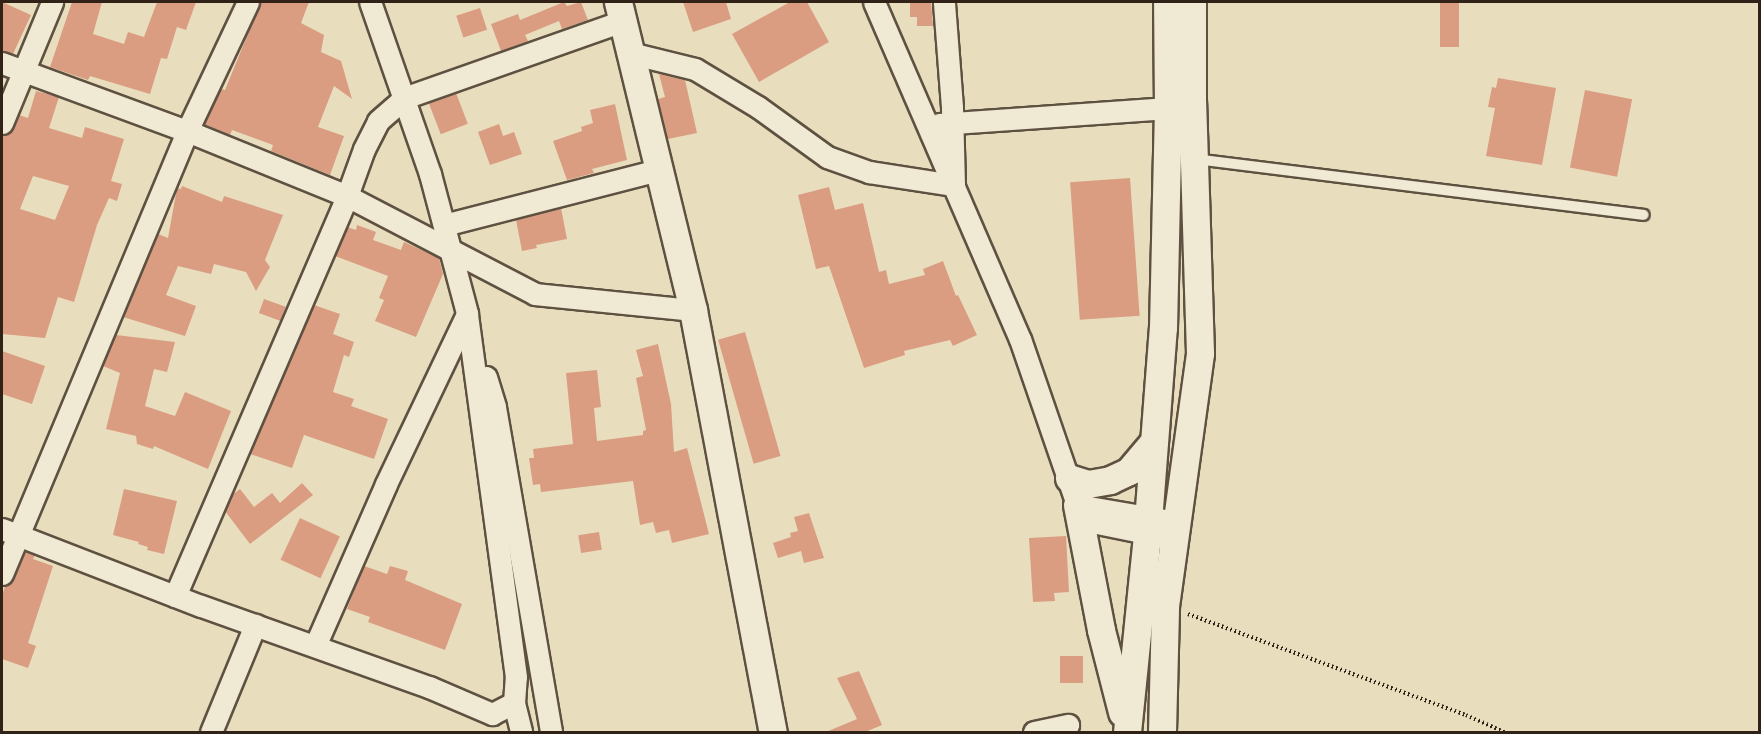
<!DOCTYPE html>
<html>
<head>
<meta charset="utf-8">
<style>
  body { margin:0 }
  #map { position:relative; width:1761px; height:734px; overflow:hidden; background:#e8debd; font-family:"Libre Bodoni",serif }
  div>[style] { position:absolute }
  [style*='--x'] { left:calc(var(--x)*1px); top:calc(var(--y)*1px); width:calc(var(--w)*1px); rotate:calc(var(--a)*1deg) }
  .building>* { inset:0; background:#da9d82; transform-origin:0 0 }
  .path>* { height:4px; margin-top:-2px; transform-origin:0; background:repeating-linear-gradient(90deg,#312218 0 1.5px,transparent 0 4.5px) }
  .roads { filter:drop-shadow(2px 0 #5f5141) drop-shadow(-2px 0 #5f5141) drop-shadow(0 2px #5f5141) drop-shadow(0 -2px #5f5141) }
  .service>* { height:10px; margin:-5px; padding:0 5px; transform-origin:5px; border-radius:5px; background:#f0ead4 }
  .minor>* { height:21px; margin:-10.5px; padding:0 10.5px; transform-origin:10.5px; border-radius:10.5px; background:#f0ead4 }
  .tertiary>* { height:27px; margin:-13.5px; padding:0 13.5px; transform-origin:13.5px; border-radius:13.5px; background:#f0ead4 }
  span { translate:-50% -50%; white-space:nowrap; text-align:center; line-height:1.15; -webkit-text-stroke:4.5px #f0ead4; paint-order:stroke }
  .frame { position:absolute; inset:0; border:3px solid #312218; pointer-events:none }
</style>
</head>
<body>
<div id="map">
  <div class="building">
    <div style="clip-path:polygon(2px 2px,31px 15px,13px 54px,2px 51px)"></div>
    <div style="clip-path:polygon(72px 2px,102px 2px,93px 34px,124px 44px,128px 32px,144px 37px,157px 2px,196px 2px,186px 30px,177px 27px,167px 59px,161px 58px,150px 94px,90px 76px,88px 80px,50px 67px)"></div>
    <div style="clip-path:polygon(261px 2px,309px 2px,301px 23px,324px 35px,321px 52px,341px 61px,352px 99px,334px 86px,318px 127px,344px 136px,330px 175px,271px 151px,273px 145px,232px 130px,230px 135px,204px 124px,221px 89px,225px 90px)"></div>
    <div style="clip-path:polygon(564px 2px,567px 6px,581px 2px,588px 20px,562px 29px,559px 21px,525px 35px,528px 41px,501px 51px,491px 24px,518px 14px,520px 20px)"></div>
    <div style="clip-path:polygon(683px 2px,726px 2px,731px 19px,693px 32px)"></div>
    <div style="clip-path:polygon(790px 2px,807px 2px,829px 42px,759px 82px,732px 34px)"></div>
    <div style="clip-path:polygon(910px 2px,931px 2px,933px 26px,917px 26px,917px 17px,910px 17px)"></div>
    <div style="left:1440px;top:2px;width:19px;height:45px"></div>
    <div style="left:480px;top:8px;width:23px;height:25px;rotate:72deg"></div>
    <div style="clip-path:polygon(659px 74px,685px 80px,697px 133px,668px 139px,658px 99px,665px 97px)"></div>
    <div style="clip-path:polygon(1498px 78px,1556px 88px,1542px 165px,1486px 156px,1495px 108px,1488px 107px,1492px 87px,1496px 88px)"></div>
    <div style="left:1585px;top:90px;width:48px;height:79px;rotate:11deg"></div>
    <div style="clip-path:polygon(evenodd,36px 91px,59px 97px,49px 128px,82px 138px,85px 127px,124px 139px,111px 181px,122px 184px,117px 201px,109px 198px,97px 225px,74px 302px,58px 297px,45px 338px,2px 334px,2px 135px,10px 133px,19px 115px,28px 118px,36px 91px,33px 176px,69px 186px,55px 220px,20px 209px,33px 176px)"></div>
    <div style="left:456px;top:93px;width:33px;height:29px;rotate:69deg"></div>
    <div style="clip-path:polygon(615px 104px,627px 160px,592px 169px,594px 173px,567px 180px,553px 141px,582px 131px,581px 127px,593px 123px,590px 110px)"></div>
    <div style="clip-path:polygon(499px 124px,503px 136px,514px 132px,522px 154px,490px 165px,478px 132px)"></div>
    <div style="left:1130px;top:178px;width:138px;height:60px;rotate:86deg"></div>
    <div style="clip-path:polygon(182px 186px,222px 202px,224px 196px,283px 215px,265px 260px,270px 267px,256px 291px,246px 272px,214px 264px,211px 274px,178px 266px,166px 295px,196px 306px,185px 336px,123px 317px,158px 234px,168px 238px,177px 188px,181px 189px)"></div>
    <div style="clip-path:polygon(829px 187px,835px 210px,863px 203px,879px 272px,886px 270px,889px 284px,925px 275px,923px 269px,943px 261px,956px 296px,958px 295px,977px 335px,953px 346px,950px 340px,904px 351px,905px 355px,864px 368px,829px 266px,816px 269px,798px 195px)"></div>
    <div style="clip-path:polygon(561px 208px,567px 239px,536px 245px,537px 248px,522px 251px,516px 220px)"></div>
    <div style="clip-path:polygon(357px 225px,376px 232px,373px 240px,401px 250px,404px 242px,439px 258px,443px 274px,416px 337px,375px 321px,384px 300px,379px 298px,388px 276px,335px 256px,347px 227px,356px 230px)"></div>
    <div style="left:264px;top:299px;width:23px;height:15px;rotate:20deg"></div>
    <div style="clip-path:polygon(314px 305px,340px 314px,333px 334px,354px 342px,349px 357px,344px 355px,333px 392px,354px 399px,351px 406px,388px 419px,374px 459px,304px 435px,292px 468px,250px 454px)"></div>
    <div style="left:745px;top:332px;width:129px;height:28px;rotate:74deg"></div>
    <div style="clip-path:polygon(116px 335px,175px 342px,167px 372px,154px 369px,145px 406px,175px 416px,185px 392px,231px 411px,208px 469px,154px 446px,153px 449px,137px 444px,136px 436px,106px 429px,120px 373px,103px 366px)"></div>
    <div style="clip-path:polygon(658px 344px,671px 404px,674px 452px,687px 448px,709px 534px,672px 543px,669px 530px,656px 533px,653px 522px,640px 525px,633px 481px,541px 492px,540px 484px,533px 485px,529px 458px,534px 458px,533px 449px,573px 444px,566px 373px,597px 370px,601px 407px,594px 408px,597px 441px,643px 435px,643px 431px,646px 430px,636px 378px,643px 376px,636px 350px)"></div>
    <div style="clip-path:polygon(2px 351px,45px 366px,32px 404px,2px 394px)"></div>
    <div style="clip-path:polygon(302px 483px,313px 495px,250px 544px,225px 511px,232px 495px,240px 489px,254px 507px,272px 493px,280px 503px)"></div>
    <div style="clip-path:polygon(124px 489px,177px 501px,164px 554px,147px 550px,148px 547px,138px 544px,139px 542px,113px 535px)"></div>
    <div style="clip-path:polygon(809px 513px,824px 558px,804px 563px,801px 551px,778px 558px,773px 543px,791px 537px,790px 533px,798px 531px,794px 517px)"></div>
    <div style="left:300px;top:518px;width:44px;height:46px;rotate:25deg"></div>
    <div style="left:599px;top:532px;width:18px;height:21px;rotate:81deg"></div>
    <div style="clip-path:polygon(1066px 536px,1069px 592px,1054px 593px,1055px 601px,1033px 602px,1029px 538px)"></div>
    <div style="clip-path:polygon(25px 552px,35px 555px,33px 559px,53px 566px,28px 643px,36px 646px,28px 668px,2px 659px,2px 596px,5px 586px,14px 579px)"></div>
    <div style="clip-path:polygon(364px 566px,387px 574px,390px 566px,408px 571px,405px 580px,462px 604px,445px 650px,368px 622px,370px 617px,347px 609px)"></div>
    <div style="left:1060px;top:656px;width:23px;height:27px"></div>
    <div style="clip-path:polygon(859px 671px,882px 725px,865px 732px,826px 732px,857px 719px,837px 678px)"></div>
  </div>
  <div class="path">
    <div style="--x:1188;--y:614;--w:296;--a:20"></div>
    <div style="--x:1466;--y:715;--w:42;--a:24.1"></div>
  </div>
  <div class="roads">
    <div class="service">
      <div style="--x:1195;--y:159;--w:452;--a:7.1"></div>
    </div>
    <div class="minor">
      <div style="--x:874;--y:2;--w:367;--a:66.6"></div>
      <div style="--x:1020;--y:339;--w:176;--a:71"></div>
      <div style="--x:1077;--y:505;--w:27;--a:42"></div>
      <div style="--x:1097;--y:523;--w:65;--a:11.5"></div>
      <div style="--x:630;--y:53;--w:67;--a:13.8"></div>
      <div style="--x:695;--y:69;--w:74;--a:31.1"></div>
      <div style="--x:758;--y:107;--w:85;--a:35.9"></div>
      <div style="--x:827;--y:157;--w:45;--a:19.7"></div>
      <div style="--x:869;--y:172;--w:86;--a:8.7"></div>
      <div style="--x:954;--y:185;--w:78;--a:-91.5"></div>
      <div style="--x:952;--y:107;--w:105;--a:-94.4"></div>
      <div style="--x:2;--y:63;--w:197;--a:20.2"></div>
      <div style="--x:187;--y:131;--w:173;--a:22.1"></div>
      <div style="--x:347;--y:196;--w:212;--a:27.5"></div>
      <div style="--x:535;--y:294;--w:159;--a:5.8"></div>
      <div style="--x:2;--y:123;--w:131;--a:-67.5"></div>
      <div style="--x:939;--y:124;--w:230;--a:-4"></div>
      <div style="--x:444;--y:225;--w:221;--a:-14.4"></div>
      <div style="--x:486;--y:377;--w:31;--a:73"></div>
      <div style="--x:495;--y:407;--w:330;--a:80.2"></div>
      <div style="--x:1089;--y:507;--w:89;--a:9.7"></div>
      <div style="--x:2;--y:529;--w:213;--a:21.2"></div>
      <div style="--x:201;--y:606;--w:242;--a:19.6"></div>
      <div style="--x:429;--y:687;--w:69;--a:23.2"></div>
      <div style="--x:492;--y:714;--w:25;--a:-27"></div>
      <div style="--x:514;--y:703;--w:26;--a:-86"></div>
      <div style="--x:516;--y:677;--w:367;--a:-97.7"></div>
      <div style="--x:467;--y:313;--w:144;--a:-104.9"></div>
      <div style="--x:430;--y:174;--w:182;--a:-109.2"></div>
      <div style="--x:2;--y:574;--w:480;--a:-67.3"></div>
      <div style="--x:187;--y:131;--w:143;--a:-64.7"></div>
      <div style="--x:175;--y:596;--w:435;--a:-66.7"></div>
      <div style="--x:347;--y:196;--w:50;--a:-70.1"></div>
      <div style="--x:364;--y:149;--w:31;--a:-63"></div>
      <div style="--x:378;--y:121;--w:35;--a:-41"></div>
      <div style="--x:404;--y:98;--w:232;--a:-19.4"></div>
      <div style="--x:315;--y:646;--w:177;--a:-66.3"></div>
      <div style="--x:386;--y:484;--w:188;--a:-64.5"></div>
      <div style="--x:514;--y:703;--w:30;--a:76"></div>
      <div style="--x:211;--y:732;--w:116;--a:-67.6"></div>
      <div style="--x:1034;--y:732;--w:35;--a:-12"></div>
    </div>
    <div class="tertiary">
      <div style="--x:618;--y:2;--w:317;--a:76.3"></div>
      <div style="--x:693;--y:310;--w:430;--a:79.3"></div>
      <div style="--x:1069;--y:478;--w:20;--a:18"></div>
      <div style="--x:1088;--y:484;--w:22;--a:-10"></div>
      <div style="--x:1110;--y:480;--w:21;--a:-25"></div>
      <div style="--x:1129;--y:471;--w:39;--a:-50"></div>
      <div style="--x:1077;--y:505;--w:127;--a:79.1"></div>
      <div style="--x:1101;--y:630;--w:85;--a:75.6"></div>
      <div style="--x:1127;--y:732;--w:199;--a:-84.2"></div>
      <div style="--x:1147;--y:534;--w:207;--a:-85.6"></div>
      <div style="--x:1163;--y:328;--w:220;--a:-88.7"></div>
      <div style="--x:1168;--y:108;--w:106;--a:-90.5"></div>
      <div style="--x:1162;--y:732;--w:126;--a:-88.6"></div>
      <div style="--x:1165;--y:606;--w:255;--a:-82.1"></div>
      <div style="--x:1200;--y:353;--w:252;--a:-91.8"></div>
      <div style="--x:1192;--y:101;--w:99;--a:-90"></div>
    </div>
  </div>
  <div class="frame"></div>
</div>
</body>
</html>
